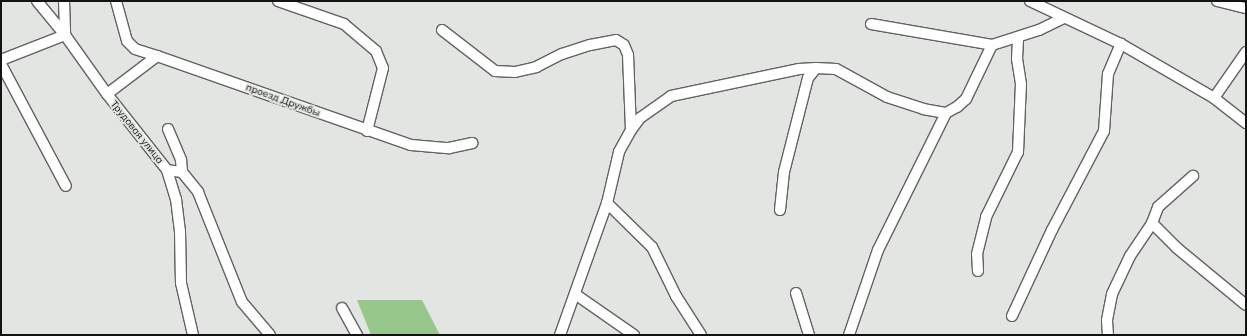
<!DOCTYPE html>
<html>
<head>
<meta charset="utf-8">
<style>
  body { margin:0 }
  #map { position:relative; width:1247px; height:336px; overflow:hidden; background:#e3e5e2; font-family:Mulish,sans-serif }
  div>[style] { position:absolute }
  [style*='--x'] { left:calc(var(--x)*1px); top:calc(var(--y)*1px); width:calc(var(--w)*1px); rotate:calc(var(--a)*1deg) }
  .forest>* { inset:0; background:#97c78b }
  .roads { filter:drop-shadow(1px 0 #616360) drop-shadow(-1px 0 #616360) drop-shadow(0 1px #616360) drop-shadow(0 -1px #616360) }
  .street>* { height:10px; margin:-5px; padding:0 5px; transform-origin:5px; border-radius:5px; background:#fff }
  span { translate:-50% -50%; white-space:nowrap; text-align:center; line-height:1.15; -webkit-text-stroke:3.5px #e3e5e2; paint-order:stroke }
  .street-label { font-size:10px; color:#121312 }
  .frame { position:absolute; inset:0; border:2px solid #121312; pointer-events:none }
</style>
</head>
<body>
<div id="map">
  <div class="forest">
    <div style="clip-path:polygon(357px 300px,422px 300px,440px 335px,371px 335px)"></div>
  </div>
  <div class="roads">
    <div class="street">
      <div style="--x:64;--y:1;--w:34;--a:88"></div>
      <div style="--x:65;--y:35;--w:72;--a:54.6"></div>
      <div style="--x:107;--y:94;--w:97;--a:51.7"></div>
      <div style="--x:167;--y:170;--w:15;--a:8"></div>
      <div style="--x:182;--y:172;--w:26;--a:51"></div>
      <div style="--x:198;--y:192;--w:118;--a:68.2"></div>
      <div style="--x:242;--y:302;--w:43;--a:49.7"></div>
      <div style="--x:116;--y:1;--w:41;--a:74.6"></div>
      <div style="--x:127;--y:41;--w:11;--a:45"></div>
      <div style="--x:135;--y:49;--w:23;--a:18"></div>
      <div style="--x:278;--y:1;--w:70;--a:19.2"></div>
      <div style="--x:344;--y:24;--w:42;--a:40.2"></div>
      <div style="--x:376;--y:51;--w:18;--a:68"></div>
      <div style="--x:383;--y:68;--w:65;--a:104.3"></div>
      <div style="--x:1030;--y:1;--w:101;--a:25.3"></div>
      <div style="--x:1121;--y:44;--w:108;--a:30.1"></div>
      <div style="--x:1214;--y:98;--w:41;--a:38"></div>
      <div style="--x:1217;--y:1;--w:30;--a:14"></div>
      <div style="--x:871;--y:24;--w:123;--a:9.8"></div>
      <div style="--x:992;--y:45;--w:49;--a:-17.7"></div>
      <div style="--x:1039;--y:30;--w:28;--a:-26"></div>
      <div style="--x:442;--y:30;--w:67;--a:37.7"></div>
      <div style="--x:495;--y:71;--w:20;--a:3"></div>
      <div style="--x:515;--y:72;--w:22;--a:-13"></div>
      <div style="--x:536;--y:67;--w:29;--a:-27"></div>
      <div style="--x:562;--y:54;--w:29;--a:-18"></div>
      <div style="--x:590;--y:45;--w:26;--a:-11"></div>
      <div style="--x:616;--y:40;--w:9;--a:32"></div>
      <div style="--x:624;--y:45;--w:11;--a:68"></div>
      <div style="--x:628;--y:55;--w:75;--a:87.7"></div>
      <div style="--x:631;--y:130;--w:25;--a:119"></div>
      <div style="--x:619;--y:152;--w:52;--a:103.2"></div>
      <div style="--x:607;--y:203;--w:140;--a:109.6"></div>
      <div style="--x:1;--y:60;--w:69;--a:-21.3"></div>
      <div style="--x:65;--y:35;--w:44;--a:-129.5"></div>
      <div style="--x:1;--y:64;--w:138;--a:62"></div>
      <div style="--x:107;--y:94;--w:63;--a:-37.2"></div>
      <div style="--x:157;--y:56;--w:269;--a:19.3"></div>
      <div style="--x:411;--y:145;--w:38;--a:5"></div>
      <div style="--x:449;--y:148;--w:24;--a:-12"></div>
      <div style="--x:1214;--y:98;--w:56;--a:-55.2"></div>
      <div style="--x:168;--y:129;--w:34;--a:67"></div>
      <div style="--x:181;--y:160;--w:12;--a:85"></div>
      <div style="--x:631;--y:130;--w:15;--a:-53"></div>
      <div style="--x:640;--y:118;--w:38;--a:-35"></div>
      <div style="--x:671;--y:96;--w:131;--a:-11.9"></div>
      <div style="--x:799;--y:69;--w:17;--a:-3"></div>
      <div style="--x:816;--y:68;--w:20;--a:3"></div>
      <div style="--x:836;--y:69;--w:58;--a:28.8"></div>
      <div style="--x:887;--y:97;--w:38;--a:18"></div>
      <div style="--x:923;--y:109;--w:23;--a:10"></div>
      <div style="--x:946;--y:113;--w:13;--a:-29"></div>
      <div style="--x:957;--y:107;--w:12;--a:-42"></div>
      <div style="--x:966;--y:99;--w:60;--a:-64.3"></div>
      <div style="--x:167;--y:170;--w:30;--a:73"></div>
      <div style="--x:176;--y:199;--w:32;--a:83"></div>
      <div style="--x:180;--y:231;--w:52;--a:88.9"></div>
      <div style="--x:181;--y:283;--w:53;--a:77"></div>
      <div style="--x:607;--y:203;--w:63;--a:44.4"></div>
      <div style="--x:652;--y:247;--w:55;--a:63.9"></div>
      <div style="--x:676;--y:296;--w:46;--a:57.3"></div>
      <div style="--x:780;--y:210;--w:38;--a:-84"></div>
      <div style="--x:784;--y:172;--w:97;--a:-75.7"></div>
      <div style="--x:808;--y:78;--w:13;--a:-51"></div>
      <div style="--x:1152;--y:223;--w:17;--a:-69"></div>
      <div style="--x:1158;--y:207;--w:47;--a:-41.5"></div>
      <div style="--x:978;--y:271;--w:17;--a:-93"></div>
      <div style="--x:977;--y:254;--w:38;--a:-76"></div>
      <div style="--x:986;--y:217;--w:72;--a:-63.8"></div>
      <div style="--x:1018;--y:152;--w:68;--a:-87.5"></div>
      <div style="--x:1021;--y:84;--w:25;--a:-99"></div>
      <div style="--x:1017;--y:59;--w:22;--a:-87"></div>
      <div style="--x:796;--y:293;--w:44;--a:72.8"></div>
      <div style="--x:575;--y:294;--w:72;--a:34.8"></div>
      <div style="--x:342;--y:308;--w:31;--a:61"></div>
      <div style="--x:1012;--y:316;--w:95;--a:-65.1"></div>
      <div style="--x:1052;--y:230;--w:112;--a:-62.3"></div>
      <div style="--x:1104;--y:131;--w:57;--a:-86"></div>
      <div style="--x:1108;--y:74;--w:33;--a:-67"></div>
      <div style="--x:849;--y:335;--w:90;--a:-71.2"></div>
      <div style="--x:878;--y:250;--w:153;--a:-63.6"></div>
      <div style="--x:1108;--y:335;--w:15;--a:-94"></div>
      <div style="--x:1107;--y:320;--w:26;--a:-79"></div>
      <div style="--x:1112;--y:294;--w:42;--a:-64.7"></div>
      <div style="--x:1130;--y:256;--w:40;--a:-56"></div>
      <div style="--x:1152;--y:223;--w:35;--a:45"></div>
      <div style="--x:1177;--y:248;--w:89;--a:39.6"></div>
    </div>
  </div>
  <div class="street-label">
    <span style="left:283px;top:100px;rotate:20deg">проезд Дружбы</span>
    <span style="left:137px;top:132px;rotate:51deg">Трудовая улица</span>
  </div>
  <div class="frame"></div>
</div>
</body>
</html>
